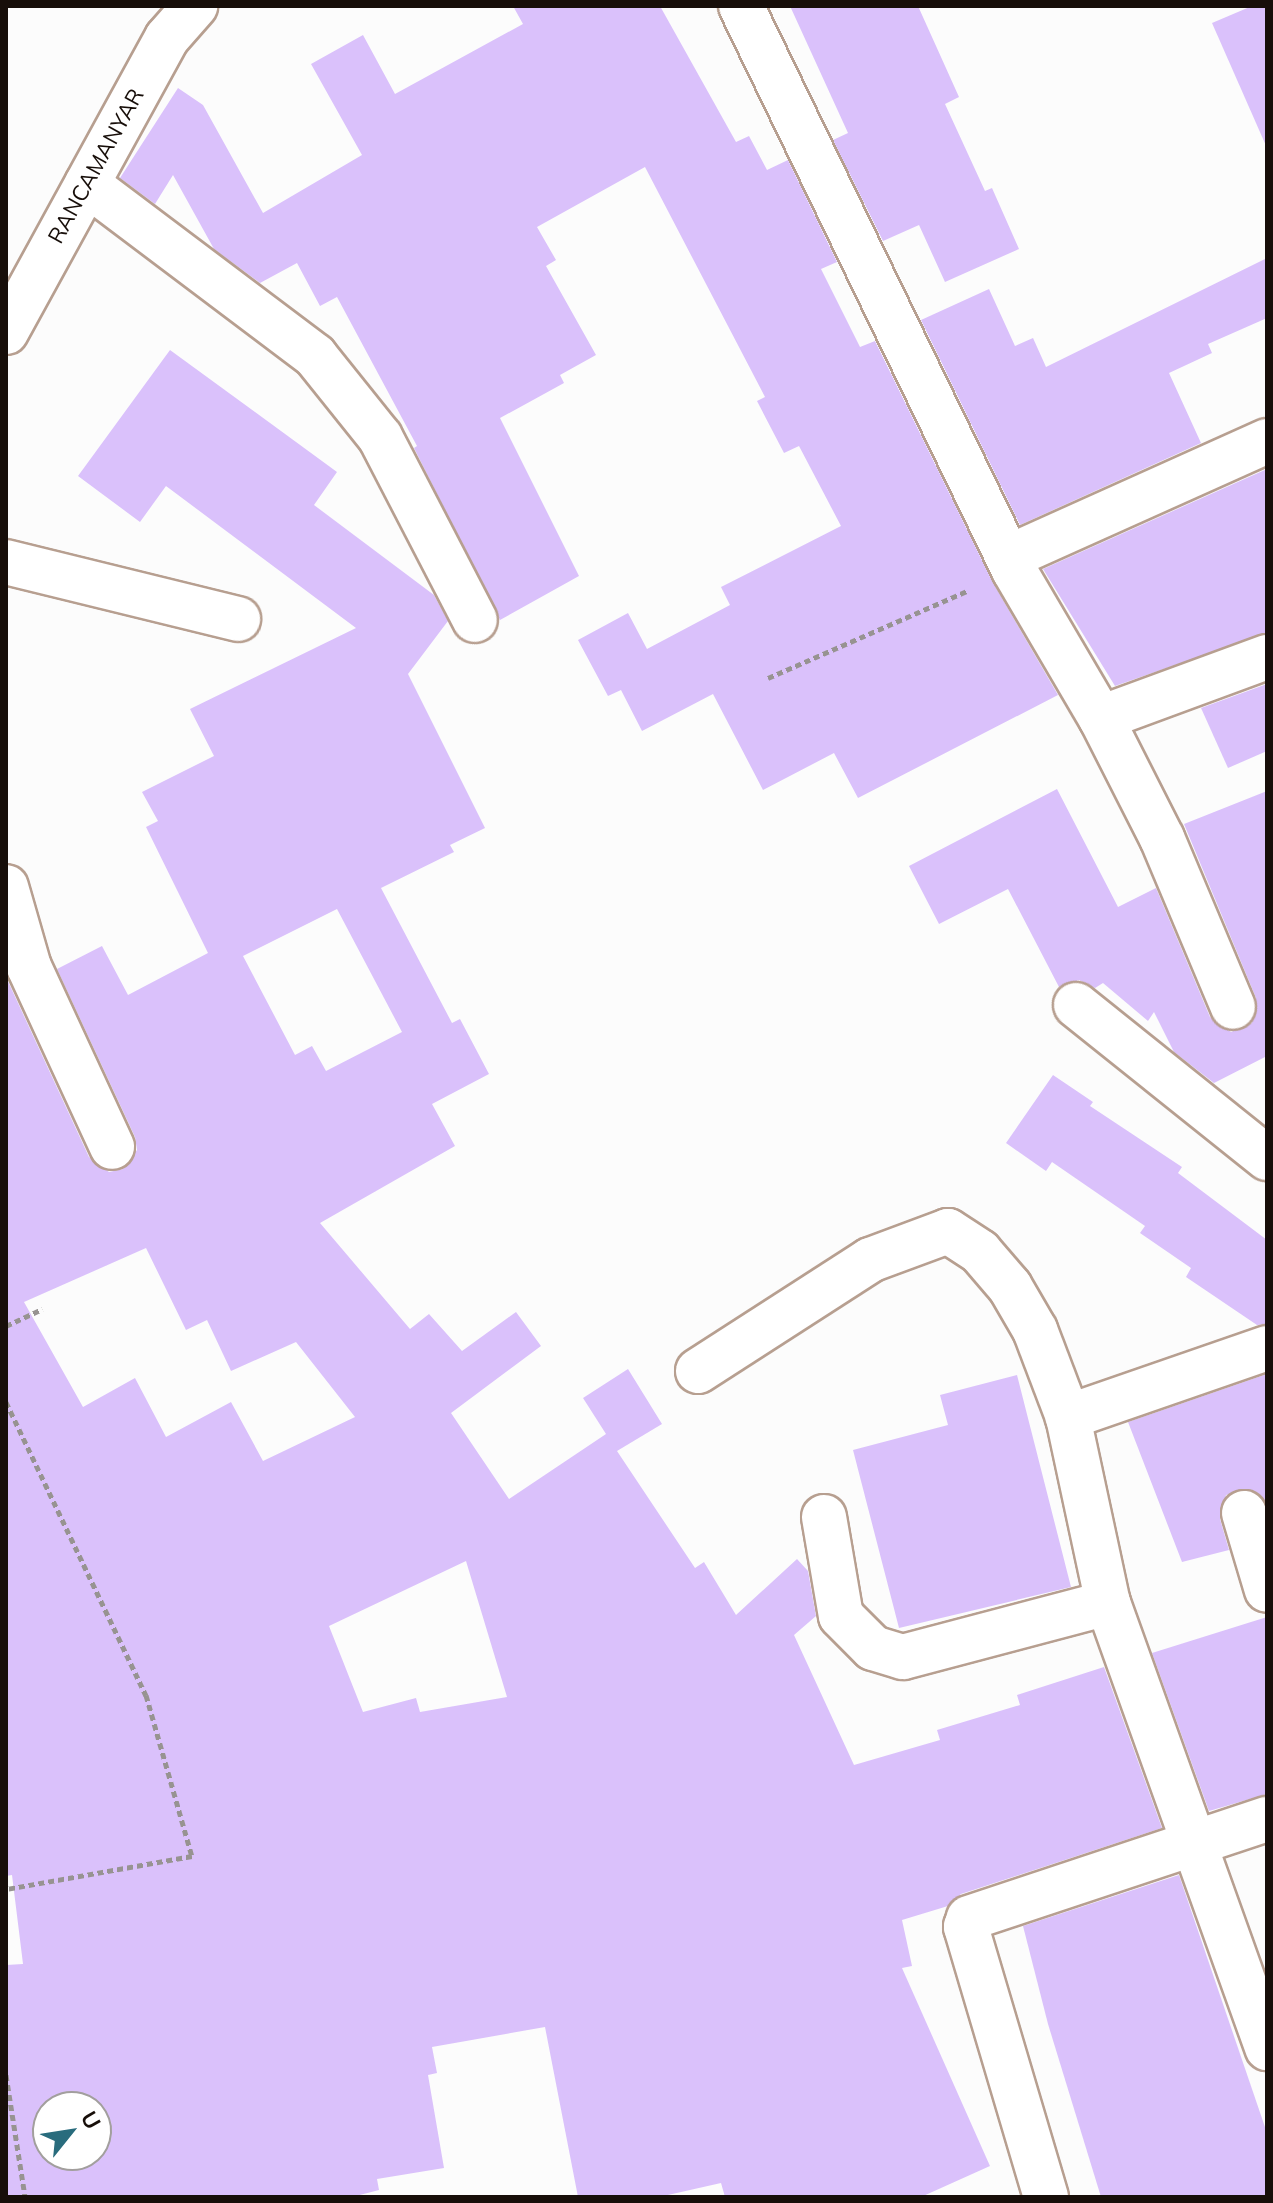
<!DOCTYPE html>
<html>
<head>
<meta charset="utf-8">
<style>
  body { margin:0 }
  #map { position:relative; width:1273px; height:2203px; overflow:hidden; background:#fcfcfc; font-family:Mulish,sans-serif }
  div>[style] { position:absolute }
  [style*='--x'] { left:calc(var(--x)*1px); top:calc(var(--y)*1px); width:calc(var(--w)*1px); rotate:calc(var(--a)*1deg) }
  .building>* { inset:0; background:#dac1fb }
  .path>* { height:5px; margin-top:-2.5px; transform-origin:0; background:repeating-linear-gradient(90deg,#979391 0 6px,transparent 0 10px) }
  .roads { filter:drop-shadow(2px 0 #b79f90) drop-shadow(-2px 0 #b79f90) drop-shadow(0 2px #b79f90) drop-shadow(0 -2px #b79f90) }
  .minor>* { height:44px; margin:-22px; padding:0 22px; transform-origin:22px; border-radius:22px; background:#fff }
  span { translate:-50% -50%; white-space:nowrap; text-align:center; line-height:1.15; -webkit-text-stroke:6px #fff; paint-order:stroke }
  .street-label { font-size:22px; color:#170e09 }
  .frame { position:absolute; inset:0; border:8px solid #170e09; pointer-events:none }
  .north { position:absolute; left:32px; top:2091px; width:80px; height:80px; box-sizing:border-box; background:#fff; border:2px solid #a29f9d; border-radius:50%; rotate:60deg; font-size:22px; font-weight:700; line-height:32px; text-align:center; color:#170e09 }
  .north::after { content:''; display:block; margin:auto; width:28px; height:36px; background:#296c7d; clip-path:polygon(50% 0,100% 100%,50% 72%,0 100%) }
</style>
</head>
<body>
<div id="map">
  <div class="building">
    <div style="clip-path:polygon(513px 6px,660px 6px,736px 142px,749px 136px,767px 170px,788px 160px,837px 262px,821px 269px,860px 347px,875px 341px,992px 581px,1058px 695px,858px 798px,834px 753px,763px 790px,713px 694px,642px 731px,621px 690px,608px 696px,578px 640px,628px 613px,647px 649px,730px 605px,721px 587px,841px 526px,799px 446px,784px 453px,757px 401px,765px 397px,645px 167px,537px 227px,556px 260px,546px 266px,596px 355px,560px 375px,564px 383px,500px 418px,579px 576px,500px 620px,414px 448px,417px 446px,337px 297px,320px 306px,297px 263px,260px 283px,214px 249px,173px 175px,155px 204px,120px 178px,178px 88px,203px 105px,263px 213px,362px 155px,311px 64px,363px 35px,395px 94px,523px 24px)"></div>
    <div style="clip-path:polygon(790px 6px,918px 6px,959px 97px,945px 104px,985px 191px,992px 188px,1019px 249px,945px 282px,919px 225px,883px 241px,833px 140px,848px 133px)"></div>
    <div style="clip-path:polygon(1252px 6px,1267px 6px,1267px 148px,1212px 23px)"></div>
    <div style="clip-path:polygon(1267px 258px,1267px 318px,1208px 344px,1212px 353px,1169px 373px,1201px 443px,1020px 525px,921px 320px,989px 289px,1015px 346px,1033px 338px,1046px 367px)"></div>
    <div style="clip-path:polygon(evenodd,170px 350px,337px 472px,314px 505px,434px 595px,448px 621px,408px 674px,485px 828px,450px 845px,454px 852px,381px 888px,452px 1023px,460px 1019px,489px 1074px,432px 1104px,455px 1146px,320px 1223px,410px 1329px,429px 1314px,462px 1351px,516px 1312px,541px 1346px,451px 1413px,509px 1499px,606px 1434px,583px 1398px,628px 1369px,662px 1424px,617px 1451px,695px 1568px,704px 1562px,736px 1615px,797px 1559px,808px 1571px,816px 1616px,794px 1635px,854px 1765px,940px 1740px,937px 1730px,1020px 1705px,1017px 1695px,1104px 1667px,1162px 1828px,961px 1894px,948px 1906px,902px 1920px,912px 1966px,902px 1968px,990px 2166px,921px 2197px,725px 2197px,721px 2183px,659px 2197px,578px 2197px,545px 2027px,432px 2047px,437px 2073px,428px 2075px,444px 2168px,377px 2179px,379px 2190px,352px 2197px,6px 2197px,6px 1965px,23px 1964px,12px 1875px,6px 1876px,6px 977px,89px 1157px,109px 1172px,123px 1169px,137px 1150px,135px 1137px,57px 969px,102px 946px,128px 995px,208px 953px,146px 827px,158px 821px,142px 792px,214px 756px,190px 709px,356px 628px,166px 486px,140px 522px,78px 476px,170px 350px,337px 909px,402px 1032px,326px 1071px,312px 1046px,295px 1055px,243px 956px,337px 909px,170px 350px,146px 1248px,186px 1330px,207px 1320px,231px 1371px,296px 1342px,355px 1417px,263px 1461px,231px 1402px,166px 1437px,135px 1378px,83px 1407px,24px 1302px,146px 1248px,170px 350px,466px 1561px,507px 1697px,420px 1712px,416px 1698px,363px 1712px,329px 1626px,466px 1561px,170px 350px,48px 2107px,96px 2107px,96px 2155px,48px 2155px,48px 2107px)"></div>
    <div style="clip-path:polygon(1267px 469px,1267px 633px,1115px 686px,1043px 569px)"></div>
    <div style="clip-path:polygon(1267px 684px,1267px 751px,1228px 768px,1201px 708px)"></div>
    <div style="clip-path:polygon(1057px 789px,1118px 907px,1156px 888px,1210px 1017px,1231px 1032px,1252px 1023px,1256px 998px,1184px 824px,1267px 791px,1267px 1056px,1214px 1083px,1174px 1052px,1154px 1012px,1148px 1021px,1103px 983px,1095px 988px,1079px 980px,1059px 987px,1008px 889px,939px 924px,909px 866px)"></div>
    <div style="clip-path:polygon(1053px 1075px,1093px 1102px,1090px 1106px,1182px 1167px,1178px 1173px,1267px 1240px,1267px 1324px,1257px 1325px,1186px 1277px,1191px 1268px,1140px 1233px,1145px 1226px,1052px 1162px,1046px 1171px,1006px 1143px)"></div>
    <div style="clip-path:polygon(1267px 1374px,1267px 1504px,1249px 1489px,1226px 1495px,1220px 1519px,1229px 1550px,1182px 1562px,1128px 1422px)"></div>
    <div style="clip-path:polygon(1017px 1375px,1071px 1587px,899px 1628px,853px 1450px,948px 1425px,940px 1395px)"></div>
    <div style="clip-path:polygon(1267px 1617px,1267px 1794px,1209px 1811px,1152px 1653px)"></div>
    <div style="clip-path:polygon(1179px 1875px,1267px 2133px,1267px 2197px,1101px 2197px,1048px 2024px,1023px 1926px)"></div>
  </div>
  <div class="path">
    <div style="--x:768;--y:678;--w:219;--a:-23.6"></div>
    <div style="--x:6;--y:1326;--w:40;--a:-25"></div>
    <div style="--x:6;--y:1402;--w:325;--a:64.5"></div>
    <div style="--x:146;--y:1695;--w:167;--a:74.1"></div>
    <div style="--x:192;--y:1856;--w:189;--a:169.9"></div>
    <div style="--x:6;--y:2075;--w:123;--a:81.1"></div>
  </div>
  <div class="roads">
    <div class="minor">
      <div style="--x:741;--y:6;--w:627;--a:64.17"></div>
      <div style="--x:1014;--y:570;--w:172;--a:59.6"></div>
      <div style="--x:1101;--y:718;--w:135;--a:63.1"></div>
      <div style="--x:1162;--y:838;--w:183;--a:67.2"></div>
      <div style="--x:87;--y:184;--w:286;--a:37"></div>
      <div style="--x:315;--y:356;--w:104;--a:51.3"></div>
      <div style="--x:380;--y:437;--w:206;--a:62.6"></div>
      <div style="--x:6;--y:332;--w:335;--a:-61.3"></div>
      <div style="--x:167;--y:38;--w:43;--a:-48.8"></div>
      <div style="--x:1009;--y:557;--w:283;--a:-24.2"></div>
      <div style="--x:6;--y:562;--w:239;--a:13.8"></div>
      <div style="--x:1101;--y:718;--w:177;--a:-20.2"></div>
      <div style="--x:6;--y:887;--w:83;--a:74"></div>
      <div style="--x:29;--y:967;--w:198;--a:65.2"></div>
      <div style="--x:1076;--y:1005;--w:245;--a:38.7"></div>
      <div style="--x:1267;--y:1348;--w:211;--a:160.9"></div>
      <div style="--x:1068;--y:1417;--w:190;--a:77.9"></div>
      <div style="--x:1108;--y:1603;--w:473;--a:70.3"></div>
      <div style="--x:698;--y:1371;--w:205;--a:-32.8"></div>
      <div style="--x:870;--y:1260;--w:83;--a:-20.4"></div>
      <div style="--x:948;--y:1231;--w:38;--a:33"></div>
      <div style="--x:980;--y:1252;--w:46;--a:49.4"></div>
      <div style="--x:1010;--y:1287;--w:50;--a:59.8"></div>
      <div style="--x:1035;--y:1330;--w:93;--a:69.2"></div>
      <div style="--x:1244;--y:1513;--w:80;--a:73.4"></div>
      <div style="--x:824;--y:1517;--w:100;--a:80.3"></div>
      <div style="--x:841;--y:1616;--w:45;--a:45"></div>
      <div style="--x:873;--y:1648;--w:31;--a:17"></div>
      <div style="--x:903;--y:1657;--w:212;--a:-14.8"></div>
      <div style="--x:1046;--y:2197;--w:282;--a:-106.5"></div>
      <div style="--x:966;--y:1927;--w:9;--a:-72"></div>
      <div style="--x:969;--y:1918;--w:314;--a:-18.4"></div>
    </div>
  </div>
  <div class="street-label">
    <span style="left:96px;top:166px;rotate:-61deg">RANCAMANYAR</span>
  </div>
  <div class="frame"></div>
  <div class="north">U</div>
</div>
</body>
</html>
